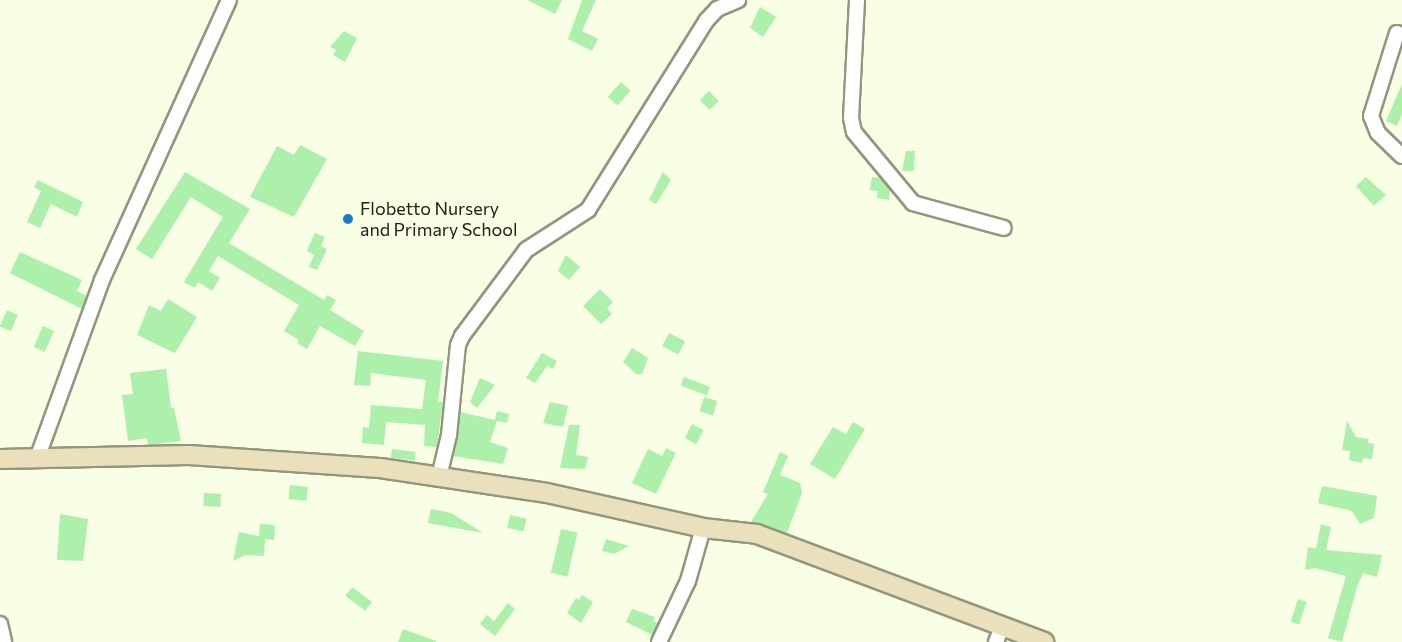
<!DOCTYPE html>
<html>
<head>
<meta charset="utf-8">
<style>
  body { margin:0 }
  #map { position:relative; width:1402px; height:642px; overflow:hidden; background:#f8ffe4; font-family:Commissioner,sans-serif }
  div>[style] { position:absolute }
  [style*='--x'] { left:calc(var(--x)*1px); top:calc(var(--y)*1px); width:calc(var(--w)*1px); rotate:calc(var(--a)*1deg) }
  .building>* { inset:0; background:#adf0ac; transform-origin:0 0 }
  .roads { filter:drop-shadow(2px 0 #91977f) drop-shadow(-2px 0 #91977f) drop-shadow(0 2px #91977f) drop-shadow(0 -2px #91977f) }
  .street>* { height:14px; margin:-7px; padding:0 7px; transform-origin:7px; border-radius:7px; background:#fff }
  .secondary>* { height:18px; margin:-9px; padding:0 9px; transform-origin:9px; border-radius:9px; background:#eae0bb }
  .dots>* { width:16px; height:16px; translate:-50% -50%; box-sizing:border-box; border:3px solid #f8ffe4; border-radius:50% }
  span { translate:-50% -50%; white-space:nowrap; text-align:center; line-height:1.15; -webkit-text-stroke:4.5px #f8ffe4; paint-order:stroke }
  .poi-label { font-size:18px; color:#212319 }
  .left { translate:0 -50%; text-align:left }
</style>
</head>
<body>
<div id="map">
  <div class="building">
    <div style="clip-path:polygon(527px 0,562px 0,555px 14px)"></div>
    <div style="clip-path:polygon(582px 0,596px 0,582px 31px,598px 39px,592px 51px,568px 39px)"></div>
    <div style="clip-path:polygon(760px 7px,776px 17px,763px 37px,750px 28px)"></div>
    <div style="clip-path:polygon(344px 31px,357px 38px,345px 62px,333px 55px,336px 50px,330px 47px)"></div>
    <div style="left:621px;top:82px;width:13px;height:20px;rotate:42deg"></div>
    <div style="clip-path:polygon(1402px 84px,1402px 114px,1397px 126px,1386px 121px)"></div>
    <div style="left:709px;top:91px;width:14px;height:13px;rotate:45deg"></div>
    <div style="clip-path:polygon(300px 145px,327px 159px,294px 217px,250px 197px,277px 146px,294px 155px)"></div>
    <div style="clip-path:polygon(906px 151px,915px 151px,914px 171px,902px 171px)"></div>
    <div style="clip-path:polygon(185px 172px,250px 209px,229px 243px,324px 300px,327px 295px,336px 300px,330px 310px,364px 331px,355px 346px,320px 326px,307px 349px,297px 343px,299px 340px,284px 331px,299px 305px,218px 256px,209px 271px,220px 278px,212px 291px,198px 282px,195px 288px,184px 282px,223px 217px,191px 197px,152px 259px,136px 249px)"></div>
    <div style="clip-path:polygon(663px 172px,671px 180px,656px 204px,649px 200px)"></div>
    <div style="clip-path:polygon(872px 177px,881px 178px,890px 190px,889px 200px,877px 198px,878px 191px,870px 190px)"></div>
    <div style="clip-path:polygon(1366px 177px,1386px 195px,1374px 206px,1356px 186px)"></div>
    <div style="clip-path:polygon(38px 180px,83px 202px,77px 217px,51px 204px,40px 228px,27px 222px,41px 191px,34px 187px)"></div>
    <div style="clip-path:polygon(315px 233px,325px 237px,321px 246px,327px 249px,317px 270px,309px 267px,314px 255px,307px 251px)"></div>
    <div style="clip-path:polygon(20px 252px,82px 280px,77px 291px,87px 296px,82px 309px,10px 273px)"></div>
    <div style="clip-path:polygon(566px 255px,580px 267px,569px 280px,558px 271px)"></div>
    <div style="clip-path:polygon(600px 289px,613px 302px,607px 308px,612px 314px,601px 324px,583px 306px)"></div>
    <div style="clip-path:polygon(168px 299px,197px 317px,175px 353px,137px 335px,149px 305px,161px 311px)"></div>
    <div style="left:7px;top:310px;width:12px;height:18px;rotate:24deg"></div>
    <div style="left:43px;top:326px;width:12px;height:23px;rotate:24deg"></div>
    <div style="left:669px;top:333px;width:18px;height:15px;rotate:27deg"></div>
    <div style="clip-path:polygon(632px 348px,648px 358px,642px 374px,636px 374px,623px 362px)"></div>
    <div style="clip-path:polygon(358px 351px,443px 361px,438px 402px,443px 402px,437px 447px,424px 446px,425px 425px,386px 422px,384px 445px,362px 443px,363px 427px,369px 428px,371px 405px,422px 409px,426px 380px,371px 373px,370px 386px,354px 385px)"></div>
    <div style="clip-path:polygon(542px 353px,557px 361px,553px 369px,547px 366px,535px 383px,526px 378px)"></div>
    <div style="clip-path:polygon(166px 369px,171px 408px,174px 408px,181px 441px,148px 445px,147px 438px,128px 441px,122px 395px,133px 394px,130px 373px)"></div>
    <div style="left:684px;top:377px;width:28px;height:9px;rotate:21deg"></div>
    <div style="clip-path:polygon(480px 378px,495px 385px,477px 408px,470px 402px)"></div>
    <div style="left:704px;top:397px;width:14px;height:15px;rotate:17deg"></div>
    <div style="clip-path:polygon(550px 402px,568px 406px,563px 427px,543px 423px)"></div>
    <div style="clip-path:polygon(497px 411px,509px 414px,507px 423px,497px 421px,490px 442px,508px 448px,503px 464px,453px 456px,460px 412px,495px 420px)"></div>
    <div style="clip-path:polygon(1347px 421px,1356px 437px,1369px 439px,1368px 443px,1374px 444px,1372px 459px,1363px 458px,1362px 463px,1349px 460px,1350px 451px,1342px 450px)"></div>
    <div style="clip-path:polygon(853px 422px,865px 429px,835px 479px,810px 464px,833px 427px,846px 434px)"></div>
    <div style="left:692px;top:424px;width:13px;height:16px;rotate:27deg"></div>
    <div style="clip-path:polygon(569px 425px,580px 425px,576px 455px,588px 457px,585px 469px,560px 468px)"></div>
    <div style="clip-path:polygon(666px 448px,676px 453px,656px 494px,632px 483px,648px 449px,662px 456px)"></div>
    <div style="left:392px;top:449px;width:24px;height:9px;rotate:7deg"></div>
    <div style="clip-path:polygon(780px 452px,788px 456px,780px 475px,800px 483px,802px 493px,787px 533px,751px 522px,768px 494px,763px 492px)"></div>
    <div style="left:290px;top:485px;width:18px;height:14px;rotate:6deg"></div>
    <div style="clip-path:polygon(1322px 486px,1377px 496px,1374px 518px,1360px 524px,1352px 511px,1318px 503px)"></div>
    <div style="left:204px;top:493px;width:17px;height:13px;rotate:3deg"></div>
    <div style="clip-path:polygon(431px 509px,451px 513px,483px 533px,428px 523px)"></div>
    <div style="clip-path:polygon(60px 514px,88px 519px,83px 561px,57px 560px)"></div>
    <div style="left:510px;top:515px;width:17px;height:13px;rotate:13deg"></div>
    <div style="clip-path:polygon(260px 524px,275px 525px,274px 540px,265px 539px,264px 556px,246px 555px,233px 561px,239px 532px,259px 536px)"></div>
    <div style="clip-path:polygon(1321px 524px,1331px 527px,1326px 550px,1382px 555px,1377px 577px,1363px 573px,1357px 587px,1342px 642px,1328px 638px,1346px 576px,1315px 568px,1305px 570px,1308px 547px,1316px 549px)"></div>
    <div style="left:561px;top:529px;width:17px;height:45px;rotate:13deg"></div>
    <div style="clip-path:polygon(606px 539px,629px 546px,614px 554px,602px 551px)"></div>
    <div style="left:352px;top:587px;width:25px;height:11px;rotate:37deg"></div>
    <div style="clip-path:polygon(582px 595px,593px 602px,581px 623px,567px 613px,576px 598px,579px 600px)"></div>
    <div style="left:1298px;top:599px;width:9px;height:24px;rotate:18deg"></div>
    <div style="clip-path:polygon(508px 603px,515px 609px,495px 636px,480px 624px,487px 615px,494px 621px)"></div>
    <div style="clip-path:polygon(632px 609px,655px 617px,653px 621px,658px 623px,652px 635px,626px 622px)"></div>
    <div style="clip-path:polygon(403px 629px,436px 641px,436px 642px,398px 642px)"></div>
  </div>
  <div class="roads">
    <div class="street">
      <div style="--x:857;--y:0;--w:118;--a:92.9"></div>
      <div style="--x:851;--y:118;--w:14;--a:78"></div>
      <div style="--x:854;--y:132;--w:92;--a:50.3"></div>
      <div style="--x:913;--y:203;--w:94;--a:15.4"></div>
      <div style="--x:1397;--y:33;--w:87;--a:107.4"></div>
      <div style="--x:1371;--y:116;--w:18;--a:68"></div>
      <div style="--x:1378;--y:133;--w:33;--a:44"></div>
      <div style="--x:38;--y:456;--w:187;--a:-70"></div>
      <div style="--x:102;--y:280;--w:307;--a:-65.6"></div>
      <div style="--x:439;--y:477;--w:43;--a:-76.6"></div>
      <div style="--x:449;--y:435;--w:90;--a:-84.3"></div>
      <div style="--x:458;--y:345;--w:10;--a:-66"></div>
      <div style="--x:462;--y:336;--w:107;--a:-53.3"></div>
      <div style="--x:526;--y:250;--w:74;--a:-32.8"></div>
      <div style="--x:588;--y:210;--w:223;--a:-58"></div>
      <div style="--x:706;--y:21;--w:16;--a:-47"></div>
      <div style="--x:717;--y:9;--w:23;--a:-23"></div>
      <div style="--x:0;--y:624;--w:18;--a:77"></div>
      <div style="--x:659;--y:642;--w:68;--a:-64.6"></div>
      <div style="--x:688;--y:581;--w:55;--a:-74.2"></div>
      <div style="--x:996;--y:642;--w:14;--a:-69"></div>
    </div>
    <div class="secondary">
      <div style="--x:0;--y:459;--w:189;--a:-1.2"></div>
      <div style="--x:189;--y:455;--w:191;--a:3.9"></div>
      <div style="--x:380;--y:468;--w:169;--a:8.5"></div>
      <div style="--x:547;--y:493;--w:160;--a:12.6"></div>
      <div style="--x:703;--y:528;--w:54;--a:6.3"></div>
      <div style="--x:757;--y:534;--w:307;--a:20.6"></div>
    </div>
  </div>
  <div class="dots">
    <div style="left:348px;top:219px;background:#1c7ac7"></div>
  </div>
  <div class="poi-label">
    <span class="left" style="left:360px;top:219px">Flobetto Nursery<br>and Primary School</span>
  </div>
</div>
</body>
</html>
